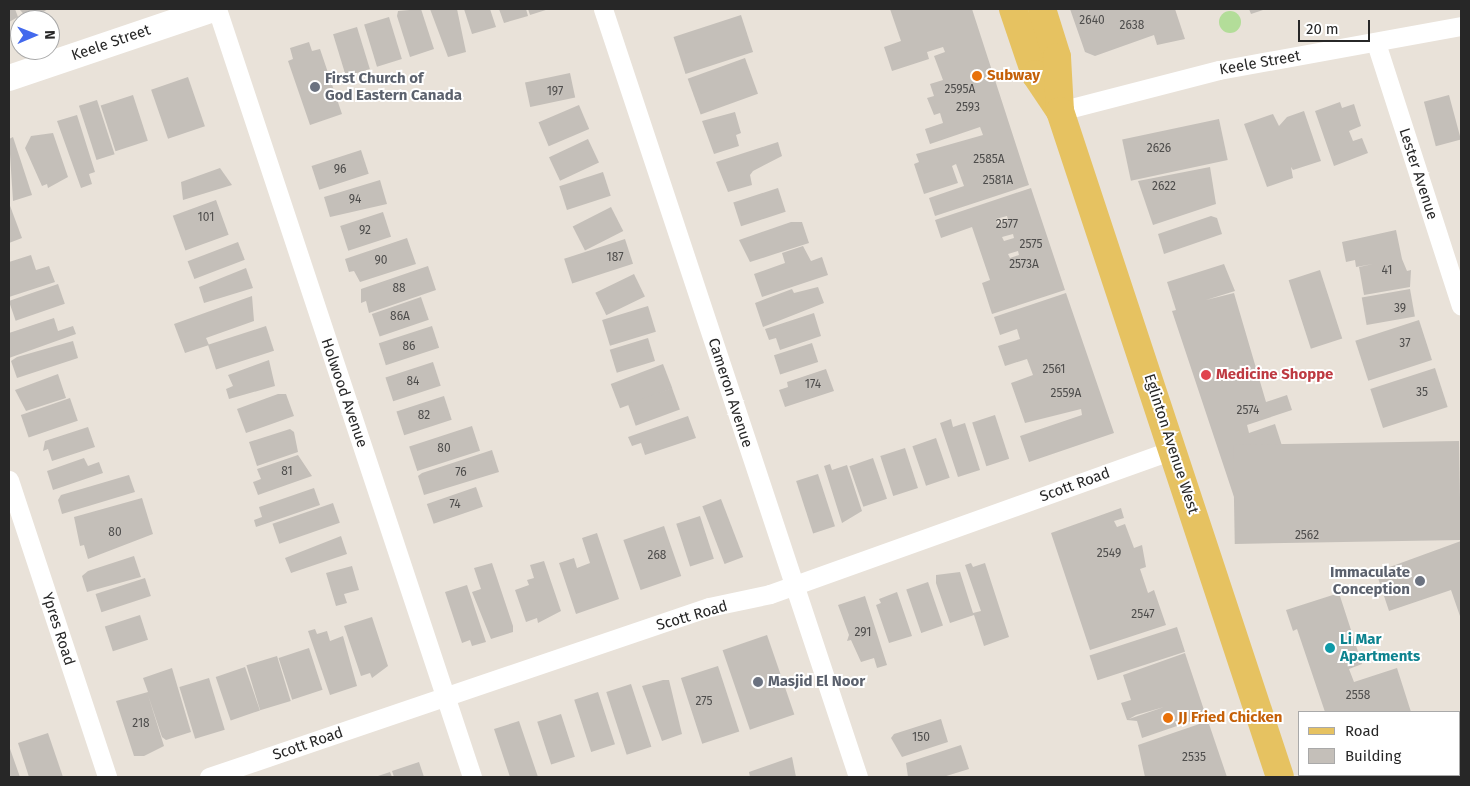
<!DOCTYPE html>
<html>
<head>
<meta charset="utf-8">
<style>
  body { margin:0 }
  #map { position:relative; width:1470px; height:786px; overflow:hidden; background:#e9e2d9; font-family:"Fira Sans",sans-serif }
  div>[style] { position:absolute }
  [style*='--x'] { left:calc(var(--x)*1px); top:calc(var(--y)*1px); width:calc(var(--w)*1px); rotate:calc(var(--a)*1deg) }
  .green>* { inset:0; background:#b3dd99 }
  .round { border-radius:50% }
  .building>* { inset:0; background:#c4bfb9; transform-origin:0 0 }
  .minor>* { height:19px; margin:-9.5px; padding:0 9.5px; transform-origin:9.5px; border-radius:9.5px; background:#fff }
  .secondary>* { height:26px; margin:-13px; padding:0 13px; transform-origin:13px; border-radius:13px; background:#fff }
  .primary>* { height:28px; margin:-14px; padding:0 14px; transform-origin:14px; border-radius:14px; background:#e6c261 }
  .dots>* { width:14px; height:14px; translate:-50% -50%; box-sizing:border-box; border:2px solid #fff; border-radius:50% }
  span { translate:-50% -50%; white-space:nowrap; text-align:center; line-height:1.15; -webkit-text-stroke:4px #fff; paint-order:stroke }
  .number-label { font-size:12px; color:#4e4d4c }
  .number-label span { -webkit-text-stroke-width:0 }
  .street-label { font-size:15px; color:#272727 }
  .food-label { font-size:15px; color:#c56008; font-weight:700 }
  .left { translate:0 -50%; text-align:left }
  .worship-label { font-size:15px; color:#5b616d; font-weight:700 }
  .right { translate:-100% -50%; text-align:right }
  .health-label { font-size:15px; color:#be3a42; font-weight:700 }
  .culture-label { font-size:15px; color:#0d838f; font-weight:700 }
  .frame { position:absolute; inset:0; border:10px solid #272727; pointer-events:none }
  .legend { position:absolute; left:1298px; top:711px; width:162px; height:65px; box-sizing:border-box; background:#fff; border:1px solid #a9a9a9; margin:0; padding:6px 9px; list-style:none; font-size:15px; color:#272727 }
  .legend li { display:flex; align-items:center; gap:10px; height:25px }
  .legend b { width:25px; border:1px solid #a9a9a9 }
  .north { position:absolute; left:10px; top:10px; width:50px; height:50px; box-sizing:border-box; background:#fff; border:1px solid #a9a9a9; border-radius:50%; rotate:89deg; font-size:14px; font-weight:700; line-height:20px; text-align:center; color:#272727 }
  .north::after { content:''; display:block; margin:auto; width:18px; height:22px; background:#4369ed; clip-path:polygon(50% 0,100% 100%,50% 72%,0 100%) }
  .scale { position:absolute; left:1298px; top:20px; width:72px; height:22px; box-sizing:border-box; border:2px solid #272727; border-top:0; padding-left:6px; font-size:15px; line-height:18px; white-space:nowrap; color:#272727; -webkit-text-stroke:4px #fff; paint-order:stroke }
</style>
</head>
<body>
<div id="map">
  <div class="green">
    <div class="round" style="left:1219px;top:11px;width:22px;height:22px"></div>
  </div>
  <div class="building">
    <div style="clip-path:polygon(9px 9px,15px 9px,18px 17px,9px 22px)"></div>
    <div style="clip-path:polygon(48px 9px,29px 20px,20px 10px,22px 9px)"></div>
    <div style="clip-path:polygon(421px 9px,434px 49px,410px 57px,397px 16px,398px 11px)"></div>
    <div style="clip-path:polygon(430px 9px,457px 9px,466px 52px,448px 57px)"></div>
    <div style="clip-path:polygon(464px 9px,490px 9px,496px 27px,472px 34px)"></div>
    <div style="clip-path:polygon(499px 9px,526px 9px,528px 16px,504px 23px)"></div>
    <div style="clip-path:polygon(528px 9px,549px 9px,530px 15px)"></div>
    <div style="clip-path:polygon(890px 9px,972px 9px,1029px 185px,935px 216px,929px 198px,964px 186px,956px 164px,952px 166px,958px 183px,924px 194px,914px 164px,919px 162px,916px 154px,983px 135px,980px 127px,930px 144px,925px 129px,943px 123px,940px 113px,934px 115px,927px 98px,934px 96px,930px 84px,943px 80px,934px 56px,945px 52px,943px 47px,927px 52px,929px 59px,892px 71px,884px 47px,901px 41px)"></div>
    <div style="clip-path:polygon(1070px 9px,1175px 9px,1185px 39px,1157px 45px,1154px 35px,1095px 56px,1085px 52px)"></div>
    <div style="clip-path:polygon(1249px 9px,1266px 9px,1251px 14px)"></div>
    <div style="left:741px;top:15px;width:39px;height:71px;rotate:72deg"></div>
    <div style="left:389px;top:17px;width:44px;height:26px;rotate:73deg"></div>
    <div style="left:357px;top:27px;width:44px;height:25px;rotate:73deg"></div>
    <div style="clip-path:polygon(309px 42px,312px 51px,320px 49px,342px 114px,310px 125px,288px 61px,293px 59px,290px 48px)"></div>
    <div style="left:745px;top:58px;width:38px;height:61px;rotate:70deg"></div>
    <div style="left:570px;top:73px;width:25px;height:46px;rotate:78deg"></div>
    <div style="left:188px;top:77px;width:52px;height:39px;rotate:71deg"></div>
    <div style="left:133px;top:95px;width:48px;height:34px;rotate:72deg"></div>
    <div style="left:1449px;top:95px;width:46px;height:26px;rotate:75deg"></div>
    <div style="left:97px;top:100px;width:57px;height:19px;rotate:72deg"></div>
    <div style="clip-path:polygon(1340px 102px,1342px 108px,1354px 104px,1361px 126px,1349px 131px,1353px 141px,1362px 138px,1368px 153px,1334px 166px,1315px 111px)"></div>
    <div style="left:579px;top:105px;width:26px;height:44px;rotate:67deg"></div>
    <div style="clip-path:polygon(1304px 111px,1321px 161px,1293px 170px,1291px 167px,1293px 178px,1267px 187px,1244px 124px,1273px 114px,1279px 126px,1287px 117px)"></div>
    <div style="clip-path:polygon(735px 112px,741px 133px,736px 135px,739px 146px,714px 154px,702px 121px)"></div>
    <div style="clip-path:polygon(77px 115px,95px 172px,89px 174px,92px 184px,81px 188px,57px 121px)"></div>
    <div style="left:1219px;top:119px;width:42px;height:99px;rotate:78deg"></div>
    <div style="clip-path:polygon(53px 133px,68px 177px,48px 188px,47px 184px,42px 186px,25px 148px,31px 136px)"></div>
    <div style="clip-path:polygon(13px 137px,32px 195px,13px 201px,9px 139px)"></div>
    <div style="left:588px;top:139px;width:26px;height:43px;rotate:65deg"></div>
    <div style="clip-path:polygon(778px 142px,782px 156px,753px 171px,750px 175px,752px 185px,728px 192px,716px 162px)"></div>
    <div style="left:361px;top:150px;width:25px;height:52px;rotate:72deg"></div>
    <div style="clip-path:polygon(1210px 167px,1216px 204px,1153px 225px,1138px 181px)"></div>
    <div style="clip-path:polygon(220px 168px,232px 185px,183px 200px,181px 182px)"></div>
    <div style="left:603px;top:172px;width:25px;height:46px;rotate:72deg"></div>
    <div style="clip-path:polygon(380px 180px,387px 204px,330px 217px,324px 197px)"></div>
    <div style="left:778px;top:188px;width:25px;height:47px;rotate:72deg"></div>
    <div style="clip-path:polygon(evenodd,1031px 188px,1065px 290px,992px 314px,982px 283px,990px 280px,972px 227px,941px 238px,935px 220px,1031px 188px,1007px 216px,1008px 220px,998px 224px,996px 219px,1007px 216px,1031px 188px,1013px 234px,1014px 238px,1004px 241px,1002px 237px,1013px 234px,1031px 188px,1018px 251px,1019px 255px,1010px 258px,1008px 254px,1018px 251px)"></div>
    <div style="left:216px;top:200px;width:37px;height:46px;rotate:70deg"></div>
    <div style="clip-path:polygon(9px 203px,22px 238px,9px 243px)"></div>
    <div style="left:611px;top:207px;width:27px;height:43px;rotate:63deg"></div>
    <div style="left:383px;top:212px;width:26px;height:45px;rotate:72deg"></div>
    <div style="clip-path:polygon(1211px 216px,1217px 218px,1222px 234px,1164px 254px,1158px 234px)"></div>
    <div style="clip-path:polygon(791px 222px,802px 222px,809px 243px,750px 262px,739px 240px)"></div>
    <div style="clip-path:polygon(1396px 230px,1402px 259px,1407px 271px,1411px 270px,1410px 287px,1364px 295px,1359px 267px,1373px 264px,1356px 267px,1355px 260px,1346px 262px,1342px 242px)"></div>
    <div style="clip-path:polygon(407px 238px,416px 264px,360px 282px,354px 271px,349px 272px,345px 259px)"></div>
    <div style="left:625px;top:239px;width:26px;height:64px;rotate:72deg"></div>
    <div style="left:238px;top:242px;width:19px;height:54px;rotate:69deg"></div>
    <div style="clip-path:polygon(803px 246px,811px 261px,822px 257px,828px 275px,762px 297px,754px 274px,785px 263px,782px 253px)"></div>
    <div style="clip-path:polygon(31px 255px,36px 270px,49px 266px,55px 282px,9px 297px,9px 262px)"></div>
    <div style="clip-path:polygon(1224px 264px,1235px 291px,1206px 300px,1234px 293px,1266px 402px,1287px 395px,1292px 410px,1247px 425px,1249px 433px,1275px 424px,1285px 455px,1260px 463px,1262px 468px,1309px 452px,1317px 473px,1235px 500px,1172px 311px,1176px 310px,1167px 282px)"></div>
    <div style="clip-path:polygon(428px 266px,436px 290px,369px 313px,366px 301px,361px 303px,361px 289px)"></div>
    <div style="clip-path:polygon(246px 268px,253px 288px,204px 303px,199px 287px)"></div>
    <div style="left:1320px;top:270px;width:72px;height:33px;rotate:72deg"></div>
    <div style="left:634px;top:274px;width:25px;height:43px;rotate:64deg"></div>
    <div style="left:58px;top:284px;width:21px;height:52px;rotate:71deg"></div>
    <div style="clip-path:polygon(818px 287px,824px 303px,763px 327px,755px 303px,792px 289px,794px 293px)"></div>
    <div style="left:1410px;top:289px;width:28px;height:49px;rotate:80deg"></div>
    <div style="clip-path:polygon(1066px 293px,1114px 433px,1029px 462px,1020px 436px,1082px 415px,1081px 409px,1025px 423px,1011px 383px,1033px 375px,1027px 359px,1005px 366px,998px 346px,1020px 339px,1017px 329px,1000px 335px,994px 317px)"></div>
    <div style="clip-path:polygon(252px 296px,254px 321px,206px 338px,209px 345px,185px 353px,174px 324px)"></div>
    <div style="left:421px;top:297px;width:24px;height:52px;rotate:71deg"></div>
    <div style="left:648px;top:306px;width:27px;height:48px;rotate:73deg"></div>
    <div style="clip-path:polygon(814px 313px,821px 336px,780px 350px,776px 338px,769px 340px,765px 329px)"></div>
    <div style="clip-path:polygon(54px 318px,58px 331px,73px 326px,76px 334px,9px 358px,9px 333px)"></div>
    <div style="left:1419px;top:320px;width:42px;height:67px;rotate:72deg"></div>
    <div style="left:266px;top:326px;width:26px;height:61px;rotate:72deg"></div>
    <div style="left:432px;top:326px;width:23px;height:56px;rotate:72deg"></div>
    <div style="left:648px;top:338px;width:24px;height:40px;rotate:73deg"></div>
    <div style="clip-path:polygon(73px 341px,78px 358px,17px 378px,11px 361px,17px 357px)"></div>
    <div style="left:812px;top:343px;width:20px;height:40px;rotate:72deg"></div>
    <div style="clip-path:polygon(269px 360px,275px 386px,229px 399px,226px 389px,233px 386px,228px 375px)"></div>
    <div style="left:433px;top:362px;width:25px;height:50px;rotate:72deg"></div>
    <div style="left:663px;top:364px;width:26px;height:56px;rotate:69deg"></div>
    <div style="left:1435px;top:368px;width:41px;height:68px;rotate:72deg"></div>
    <div style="clip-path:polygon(826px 369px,834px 391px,785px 407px,779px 390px,788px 387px,787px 382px)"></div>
    <div style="clip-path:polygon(58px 374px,66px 398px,26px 411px,15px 390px)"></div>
    <div style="left:672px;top:388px;width:23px;height:47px;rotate:70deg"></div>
    <div style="clip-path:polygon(278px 394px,286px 394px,294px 416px,246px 433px,237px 409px)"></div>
    <div style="left:444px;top:396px;width:25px;height:50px;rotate:72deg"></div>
    <div style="left:70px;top:398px;width:24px;height:52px;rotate:71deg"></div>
    <div style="left:995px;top:415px;width:46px;height:24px;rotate:72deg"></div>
    <div style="clip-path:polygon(688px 416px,696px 438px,645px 455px,641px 443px,632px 446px,628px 437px)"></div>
    <div style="clip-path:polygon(951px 419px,953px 427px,965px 423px,980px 470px,958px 477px,940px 423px)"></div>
    <div style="left:472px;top:426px;width:26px;height:66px;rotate:72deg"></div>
    <div style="clip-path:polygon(88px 427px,95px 447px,52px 461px,48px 449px,43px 451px,45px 441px)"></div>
    <div style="clip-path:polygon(290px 429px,294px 432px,298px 452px,257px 466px,249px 442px)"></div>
    <div style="left:936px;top:438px;width:42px;height:25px;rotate:71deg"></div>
    <div style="left:1459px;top:441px;width:99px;height:226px;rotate:89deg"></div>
    <div style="left:905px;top:448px;width:42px;height:26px;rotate:72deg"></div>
    <div style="clip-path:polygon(492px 450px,499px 472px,424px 495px,418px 476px,422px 473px)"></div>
    <div style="clip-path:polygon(298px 455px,312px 476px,258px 495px,253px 482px,261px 479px,257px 469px)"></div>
    <div style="clip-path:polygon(84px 458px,88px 466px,99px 462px,103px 473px,53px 490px,47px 471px)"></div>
    <div style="left:873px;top:458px;width:43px;height:25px;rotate:71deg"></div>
    <div style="clip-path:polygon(830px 464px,832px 470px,847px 465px,862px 511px,842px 523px,824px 466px)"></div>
    <div style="left:818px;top:474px;width:55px;height:23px;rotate:72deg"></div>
    <div style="clip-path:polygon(129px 475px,135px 492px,62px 514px,58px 500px,61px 495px)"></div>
    <div style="left:476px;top:487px;width:21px;height:52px;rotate:71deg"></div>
    <div style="clip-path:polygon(314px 488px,320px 505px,256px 527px,254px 520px,262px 517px,259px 507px)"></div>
    <div style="clip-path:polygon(142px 498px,153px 534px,88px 559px,84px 545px,80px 546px,74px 517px)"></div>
    <div style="left:721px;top:499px;width:62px;height:20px;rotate:69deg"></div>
    <div style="left:333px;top:503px;width:21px;height:64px;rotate:71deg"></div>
    <div style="clip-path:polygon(1121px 508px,1124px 518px,1114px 521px,1117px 527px,1125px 524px,1134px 548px,1142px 545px,1146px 567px,1140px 569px,1148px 593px,1154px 590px,1166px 625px,1090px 650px,1051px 533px)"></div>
    <div style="left:700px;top:516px;width:45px;height:25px;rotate:72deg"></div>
    <div style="left:664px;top:526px;width:53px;height:43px;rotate:71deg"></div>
    <div style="clip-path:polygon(597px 533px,619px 599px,576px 614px,559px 563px,574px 558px,577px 568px,590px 563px,582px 538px)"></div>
    <div style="clip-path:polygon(341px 536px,347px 554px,291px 573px,285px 558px)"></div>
    <div style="clip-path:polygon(1461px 541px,1461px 619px,1451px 590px,1389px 611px,1376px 572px)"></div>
    <div style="clip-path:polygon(134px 556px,141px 577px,87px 592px,82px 576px,88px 571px)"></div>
    <div style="clip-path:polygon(544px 561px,561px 611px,538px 623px,537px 618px,526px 622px,515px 590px,529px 585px,527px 580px,534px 578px,530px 565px)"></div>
    <div style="clip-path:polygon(492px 563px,513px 626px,513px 632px,491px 639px,472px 592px,481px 589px,474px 568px)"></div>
    <div style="clip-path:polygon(971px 563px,973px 567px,985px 563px,1009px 637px,984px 646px,974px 615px,950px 623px,936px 583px,936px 575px,960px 572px,973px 613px,981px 611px,965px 565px)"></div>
    <div style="clip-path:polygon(352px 566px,359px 590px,344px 594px,347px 603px,336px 606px,326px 573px)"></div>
    <div style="left:145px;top:578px;width:19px;height:52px;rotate:72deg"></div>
    <div style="left:928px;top:582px;width:46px;height:23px;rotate:71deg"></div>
    <div style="clip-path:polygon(467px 585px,486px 642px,472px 646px,470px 640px,462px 643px,445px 592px)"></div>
    <div style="clip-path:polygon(897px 592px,912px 636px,889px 643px,876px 605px,881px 603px,879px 599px)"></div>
    <div style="clip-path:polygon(1339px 593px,1362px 664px,1349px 669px,1354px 682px,1397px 668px,1411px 712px,1325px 712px,1297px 629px,1293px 631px,1286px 610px)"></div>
    <div style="clip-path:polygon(865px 596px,887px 665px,877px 668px,874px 658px,861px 662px,851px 640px,847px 641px,849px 635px,838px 605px)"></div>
    <div style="left:140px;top:615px;width:26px;height:37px;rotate:72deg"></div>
    <div style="clip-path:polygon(372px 617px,388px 666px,372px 678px,370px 673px,361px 676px,344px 626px)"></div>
    <div style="left:1177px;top:627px;width:26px;height:92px;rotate:72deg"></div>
    <div style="clip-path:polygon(315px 629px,317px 634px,327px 631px,330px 641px,343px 636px,357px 686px,330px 695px,308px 631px)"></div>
    <div style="left:767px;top:635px;width:84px;height:47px;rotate:71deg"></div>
    <div style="left:309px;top:648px;width:44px;height:32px;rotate:72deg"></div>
    <div style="clip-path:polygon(evenodd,1185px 653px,1206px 716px,1142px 738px,1137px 721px,1127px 720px,1121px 703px,1131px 700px,1123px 675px,1185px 653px,1164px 707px,1129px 719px,1136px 715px,1164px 707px)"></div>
    <div style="left:277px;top:656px;width:47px;height:32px;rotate:73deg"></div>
    <div style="left:718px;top:666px;width:69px;height:39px;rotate:72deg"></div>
    <div style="left:245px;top:667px;width:46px;height:31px;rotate:71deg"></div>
    <div style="clip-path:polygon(172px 668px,191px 732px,166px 740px,162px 737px,148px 695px,164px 746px,144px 756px,134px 756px,116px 701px,148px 692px,143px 678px)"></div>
    <div style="left:209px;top:678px;width:54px;height:31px;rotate:73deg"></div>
    <div style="clip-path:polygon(663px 680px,669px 680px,682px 734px,662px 741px,642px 686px)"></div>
    <div style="left:631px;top:684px;width:66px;height:26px;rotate:72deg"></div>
    <div style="left:598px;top:692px;width:55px;height:25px;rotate:72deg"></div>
    <div style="left:561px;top:714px;width:45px;height:25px;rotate:72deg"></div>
    <div style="clip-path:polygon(941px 719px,948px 742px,902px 757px,891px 738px,894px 734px)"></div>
    <div style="clip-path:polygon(519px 721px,538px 777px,510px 777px,494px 729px)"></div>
    <div style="clip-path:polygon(1208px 721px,1227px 777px,1145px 777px,1138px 745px)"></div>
    <div style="clip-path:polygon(48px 733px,63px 777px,29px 777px,18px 743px)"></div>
    <div style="clip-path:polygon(961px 745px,969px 769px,943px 777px,908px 777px,906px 763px)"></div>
    <div style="clip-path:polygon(9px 746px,20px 777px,9px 777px)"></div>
    <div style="clip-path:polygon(792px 757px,796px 777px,750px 777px,749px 772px)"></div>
    <div style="clip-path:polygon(419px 762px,424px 777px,394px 777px,392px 771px)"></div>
    <div style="clip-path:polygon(390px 772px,392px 777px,375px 777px)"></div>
  </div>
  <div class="minor">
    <div style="--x:217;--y:9;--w:809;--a:71.63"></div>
    <div style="--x:603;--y:9;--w:809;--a:71.63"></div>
    <div style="--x:1376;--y:43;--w:276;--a:72.1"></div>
    <div style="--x:1060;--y:111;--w:164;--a:-14.5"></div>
    <div style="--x:1219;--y:70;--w:246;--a:-10.3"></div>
    <div style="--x:9;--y:480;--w:313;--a:71.7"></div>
    <div style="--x:1459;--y:751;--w:2;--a:0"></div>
    <div style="--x:209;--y:777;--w:528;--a:-18.78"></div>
    <div style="--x:709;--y:607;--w:62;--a:-12"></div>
    <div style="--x:770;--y:594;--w:428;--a:-19.7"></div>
    <div style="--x:1381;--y:777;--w:8;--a:-14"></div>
  </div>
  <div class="secondary">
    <div style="--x:9;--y:78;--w:215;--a:-18.7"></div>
  </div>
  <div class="primary">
    <div style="--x:1013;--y:9;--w:69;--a:71.3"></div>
    <div style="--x:1035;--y:74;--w:45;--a:56"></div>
    <div style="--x:1042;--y:9;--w:50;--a:72.6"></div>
    <div style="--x:1057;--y:57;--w:54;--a:86.8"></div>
    <div style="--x:1060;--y:111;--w:701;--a:71.72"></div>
  </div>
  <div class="dots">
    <div style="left:977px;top:76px;background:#e8710a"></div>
    <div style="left:315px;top:87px;background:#6b7280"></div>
    <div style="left:1206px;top:375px;background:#e0444e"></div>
    <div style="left:1420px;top:581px;background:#6b7280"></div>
    <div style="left:1330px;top:648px;background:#0f9aa8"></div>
    <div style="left:758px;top:682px;background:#6b7280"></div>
    <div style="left:1168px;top:718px;background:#e8710a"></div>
  </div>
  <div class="number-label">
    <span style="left:1092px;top:21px">2640</span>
    <span style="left:1132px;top:26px">2638</span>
    <span style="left:960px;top:90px">2595A</span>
    <span style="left:555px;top:92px">197</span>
    <span style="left:968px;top:108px">2593</span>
    <span style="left:1159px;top:149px">2626</span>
    <span style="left:989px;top:160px">2585A</span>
    <span style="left:340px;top:170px">96</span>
    <span style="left:998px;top:181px">2581A</span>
    <span style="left:1164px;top:187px">2622</span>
    <span style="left:355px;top:200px">94</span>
    <span style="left:206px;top:218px">101</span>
    <span style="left:1007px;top:225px">2577</span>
    <span style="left:365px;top:231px">92</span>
    <span style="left:1031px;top:245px">2575</span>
    <span style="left:615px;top:258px">187</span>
    <span style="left:381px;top:261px">90</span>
    <span style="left:1024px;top:265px">2573A</span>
    <span style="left:1387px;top:271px">41</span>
    <span style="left:399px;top:289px">88</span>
    <span style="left:1400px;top:309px">39</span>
    <span style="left:400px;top:317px">86A</span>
    <span style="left:1405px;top:344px">37</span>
    <span style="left:409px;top:347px">86</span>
    <span style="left:1054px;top:370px">2561</span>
    <span style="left:413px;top:382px">84</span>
    <span style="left:813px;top:385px">174</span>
    <span style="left:1422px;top:393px">35</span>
    <span style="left:1066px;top:394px">2559A</span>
    <span style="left:1248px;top:411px">2574</span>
    <span style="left:424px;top:416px">82</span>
    <span style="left:444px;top:449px">80</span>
    <span style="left:287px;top:472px">81</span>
    <span style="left:461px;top:473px">76</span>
    <span style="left:455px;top:505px">74</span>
    <span style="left:115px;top:533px">80</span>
    <span style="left:1307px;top:536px">2562</span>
    <span style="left:1109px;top:554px">2549</span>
    <span style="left:657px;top:556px">268</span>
    <span style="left:1143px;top:615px">2547</span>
    <span style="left:863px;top:633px">291</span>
    <span style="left:1358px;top:696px">2558</span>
    <span style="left:704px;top:702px">275</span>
    <span style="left:141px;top:724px">218</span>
    <span style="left:921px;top:738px">150</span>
    <span style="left:1194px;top:758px">2535</span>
  </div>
  <div class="street-label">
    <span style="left:111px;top:43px;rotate:-19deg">Keele Street</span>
    <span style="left:1260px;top:63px;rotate:-10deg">Keele Street</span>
    <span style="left:1418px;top:174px;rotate:72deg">Lester Avenue</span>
    <span style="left:344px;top:393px;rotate:71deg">Holwood Avenue</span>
    <span style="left:730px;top:393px;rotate:72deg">Cameron Avenue</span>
    <span style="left:1171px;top:444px;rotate:72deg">Eglinton Avenue West</span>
    <span style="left:1075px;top:485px;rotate:-20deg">Scott Road</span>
    <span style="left:692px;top:616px;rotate:-16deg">Scott Road</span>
    <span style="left:58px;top:629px;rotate:72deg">Ypres Road</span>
    <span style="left:308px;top:744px;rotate:-19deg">Scott Road</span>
  </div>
  <div class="food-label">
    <span class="left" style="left:987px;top:76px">Subway</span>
    <span class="left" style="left:1178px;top:718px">JJ Fried Chicken</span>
  </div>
  <div class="worship-label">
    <span class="left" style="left:325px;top:87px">First Church of<br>God Eastern Canada</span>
    <span class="right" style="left:1410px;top:581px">Immaculate<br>Conception</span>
    <span class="left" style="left:768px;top:682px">Masjid El Noor</span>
  </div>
  <div class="health-label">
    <span class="left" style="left:1216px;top:375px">Medicine Shoppe</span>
  </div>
  <div class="culture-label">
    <span class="left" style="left:1340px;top:648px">Li Mar<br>Apartments</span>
  </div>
  <div class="frame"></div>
  <ul class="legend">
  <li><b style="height:6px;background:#e6c261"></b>Road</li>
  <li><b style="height:14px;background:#c4bfb9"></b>Building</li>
  </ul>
  <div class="north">N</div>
  <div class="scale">20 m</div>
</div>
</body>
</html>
